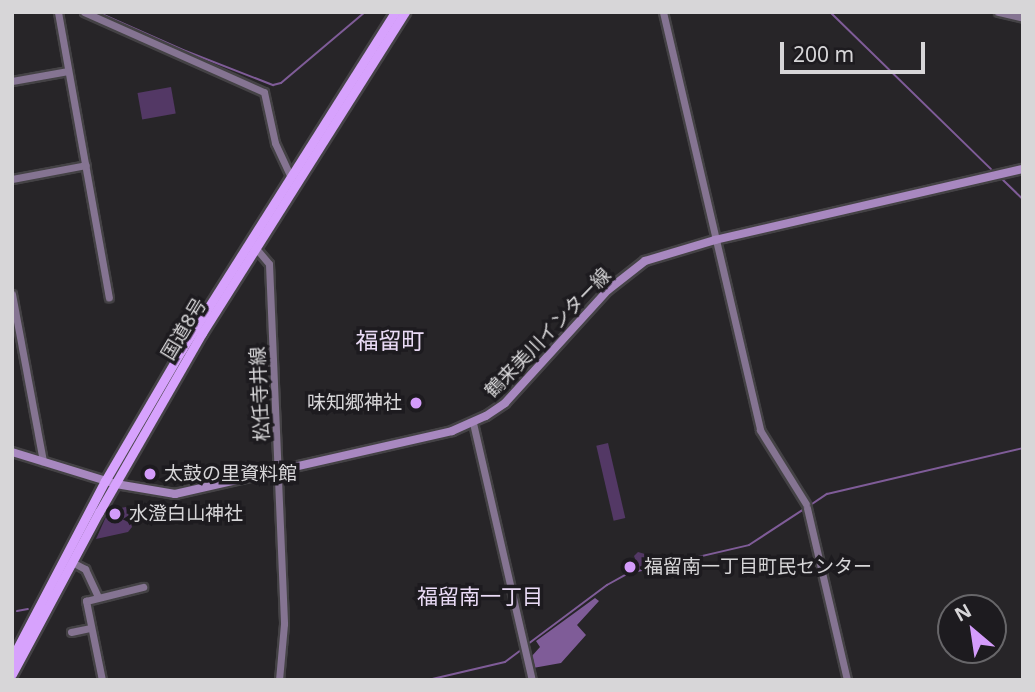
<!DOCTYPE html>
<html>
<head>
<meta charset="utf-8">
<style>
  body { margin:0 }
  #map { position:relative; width:1035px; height:692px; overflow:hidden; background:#272528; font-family:"Noto Sans","Noto Sans JP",sans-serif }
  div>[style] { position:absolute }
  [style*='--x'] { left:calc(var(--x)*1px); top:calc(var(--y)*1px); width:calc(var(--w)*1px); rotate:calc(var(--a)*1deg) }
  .green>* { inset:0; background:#533865; transform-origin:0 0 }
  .water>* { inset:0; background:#7f5c98 }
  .stream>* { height:2px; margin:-1px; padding:0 1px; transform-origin:1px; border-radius:1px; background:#7f5c98 }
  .roads { filter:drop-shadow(2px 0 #444245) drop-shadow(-2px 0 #444245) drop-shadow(0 2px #444245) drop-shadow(0 -2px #444245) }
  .secondary>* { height:7px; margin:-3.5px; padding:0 3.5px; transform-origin:3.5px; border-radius:3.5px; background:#857492 }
  .primary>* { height:8px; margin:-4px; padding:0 4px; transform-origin:4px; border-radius:4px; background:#a888c0 }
  .highway>* { height:9px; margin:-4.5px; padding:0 4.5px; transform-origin:4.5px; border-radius:4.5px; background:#d7a2fd }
  .dots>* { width:19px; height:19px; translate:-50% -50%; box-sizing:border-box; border:4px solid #1d1b1f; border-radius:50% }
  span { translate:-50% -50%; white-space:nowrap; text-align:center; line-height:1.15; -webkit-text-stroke:7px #1d1b1f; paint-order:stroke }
  .street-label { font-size:19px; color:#d7d6d8 }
  .poi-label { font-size:19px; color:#d7d6d8 }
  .right { translate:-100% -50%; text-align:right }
  .left { translate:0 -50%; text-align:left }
  .neighbourhood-label { font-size:21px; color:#eadbf6 }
  .quarter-label { font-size:23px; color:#eadbf6 }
  .frame { position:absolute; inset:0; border:14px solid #d7d6d8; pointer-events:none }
  .north { position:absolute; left:937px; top:594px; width:70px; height:70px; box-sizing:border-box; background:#1d1b1f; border:2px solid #676669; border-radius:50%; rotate:331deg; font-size:19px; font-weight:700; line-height:28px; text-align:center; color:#d7d6d8 }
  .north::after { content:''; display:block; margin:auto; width:24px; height:32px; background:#d49cfb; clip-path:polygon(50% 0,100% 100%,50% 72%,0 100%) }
  .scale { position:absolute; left:780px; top:42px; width:145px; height:32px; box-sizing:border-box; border:4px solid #d7d6d8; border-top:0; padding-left:9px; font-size:21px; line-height:24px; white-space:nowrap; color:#d7d6d8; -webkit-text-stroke:5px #1d1b1f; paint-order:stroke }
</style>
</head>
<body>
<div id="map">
  <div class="green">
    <div style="left:171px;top:87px;width:27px;height:34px;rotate:80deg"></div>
    <div style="left:608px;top:443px;width:77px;height:12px;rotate:77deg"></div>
    <div style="clip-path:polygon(126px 507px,132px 527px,128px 532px,96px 539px,109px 510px)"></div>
    <div style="clip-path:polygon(638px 552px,669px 561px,669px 562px,639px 569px,634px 556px)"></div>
  </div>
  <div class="water">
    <div style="clip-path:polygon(595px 598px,599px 601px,577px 625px,586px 635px,561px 663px,533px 668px,531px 657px,540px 647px,536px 641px)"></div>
  </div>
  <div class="stream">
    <div style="--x:97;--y:12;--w:94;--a:23.8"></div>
    <div style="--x:183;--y:50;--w:97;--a:21.3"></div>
    <div style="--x:273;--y:85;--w:8;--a:-14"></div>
    <div style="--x:281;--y:83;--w:110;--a:-40.2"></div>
    <div style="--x:830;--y:12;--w:225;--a:44.3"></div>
    <div style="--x:1003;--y:180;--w:28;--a:44"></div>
    <div style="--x:809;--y:506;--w:22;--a:-34"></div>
    <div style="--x:827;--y:494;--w:201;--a:-13.2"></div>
    <div style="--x:17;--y:611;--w:11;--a:-10"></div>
    <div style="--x:528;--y:644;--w:99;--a:-36.8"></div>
    <div style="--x:607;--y:585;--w:25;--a:-29"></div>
    <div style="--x:629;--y:573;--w:123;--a:-13.1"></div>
    <div style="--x:749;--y:545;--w:66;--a:-33.2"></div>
    <div style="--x:428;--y:680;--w:79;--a:-13.2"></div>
    <div style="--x:505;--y:662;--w:20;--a:-37"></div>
  </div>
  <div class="roads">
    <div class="secondary">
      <div style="--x:58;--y:12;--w:290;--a:79.9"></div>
      <div style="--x:84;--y:12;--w:197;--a:24"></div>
      <div style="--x:264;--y:92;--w:52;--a:77.8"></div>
      <div style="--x:275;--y:143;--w:35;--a:65"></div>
      <div style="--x:663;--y:12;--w:429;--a:76.9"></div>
      <div style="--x:760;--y:430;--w:87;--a:58.1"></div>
      <div style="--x:998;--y:12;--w:26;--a:13"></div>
      <div style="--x:12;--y:81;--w:57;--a:-10.1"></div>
      <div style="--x:12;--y:179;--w:75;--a:-10.7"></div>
      <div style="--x:254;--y:246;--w:23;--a:50"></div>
      <div style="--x:269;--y:264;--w:360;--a:87.6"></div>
      <div style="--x:284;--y:624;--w:56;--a:95.1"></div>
      <div style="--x:12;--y:294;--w:170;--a:79.5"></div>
      <div style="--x:473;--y:423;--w:264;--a:77.1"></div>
      <div style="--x:807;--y:508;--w:177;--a:76.9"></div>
      <div style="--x:72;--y:562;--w:15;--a:28"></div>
      <div style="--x:85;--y:569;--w:31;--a:65"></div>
      <div style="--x:71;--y:632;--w:19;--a:-12"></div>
      <div style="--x:102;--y:680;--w:81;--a:-101.4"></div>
      <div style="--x:86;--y:601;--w:59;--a:-13.8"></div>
    </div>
    <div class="primary">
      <div style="--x:12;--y:452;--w:109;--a:17.1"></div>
      <div style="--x:116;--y:484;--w:60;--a:9.6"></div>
      <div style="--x:175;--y:494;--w:284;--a:-12.8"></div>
      <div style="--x:452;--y:431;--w:37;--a:-24"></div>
      <div style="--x:486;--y:416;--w:23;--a:-34"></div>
      <div style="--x:505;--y:403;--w:153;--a:-47.7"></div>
      <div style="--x:608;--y:290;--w:47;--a:-38.1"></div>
      <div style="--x:645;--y:261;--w:73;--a:-16.7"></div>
      <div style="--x:715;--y:240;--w:316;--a:-13"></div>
    </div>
    <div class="highway">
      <div style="--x:12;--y:658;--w:200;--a:-62.3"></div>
      <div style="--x:105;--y:481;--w:153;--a:-59.7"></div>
      <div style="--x:182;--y:349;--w:399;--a:-57.7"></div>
      <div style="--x:12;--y:674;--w:184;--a:-61.8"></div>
      <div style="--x:99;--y:512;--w:207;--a:-60.1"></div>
      <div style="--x:202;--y:333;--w:380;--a:-57.7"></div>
    </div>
  </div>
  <div class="dots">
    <div style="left:416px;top:403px;background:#d49cfb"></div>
    <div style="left:150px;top:474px;background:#d49cfb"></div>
    <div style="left:115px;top:514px;background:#d49cfb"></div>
    <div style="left:630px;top:567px;background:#d49cfb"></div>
  </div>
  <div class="street-label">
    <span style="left:184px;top:329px;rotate:-59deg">国道8号</span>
    <span style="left:548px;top:333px;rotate:-46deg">鶴来美川インター線</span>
    <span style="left:260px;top:394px;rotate:-93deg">松任寺井線</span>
  </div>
  <div class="poi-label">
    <span class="right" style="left:402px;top:403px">味知郷神社</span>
    <span class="left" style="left:164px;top:474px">太鼓の里資料館</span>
    <span class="left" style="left:129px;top:514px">水澄白山神社</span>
    <span class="left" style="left:644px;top:567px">福留南一丁目町民センター</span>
  </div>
  <div class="neighbourhood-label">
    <span style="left:480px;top:596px">福留南一丁目</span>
  </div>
  <div class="quarter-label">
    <span style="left:390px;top:340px">福留町</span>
  </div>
  <div class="frame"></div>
  <div class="north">N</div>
  <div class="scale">200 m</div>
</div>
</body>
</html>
